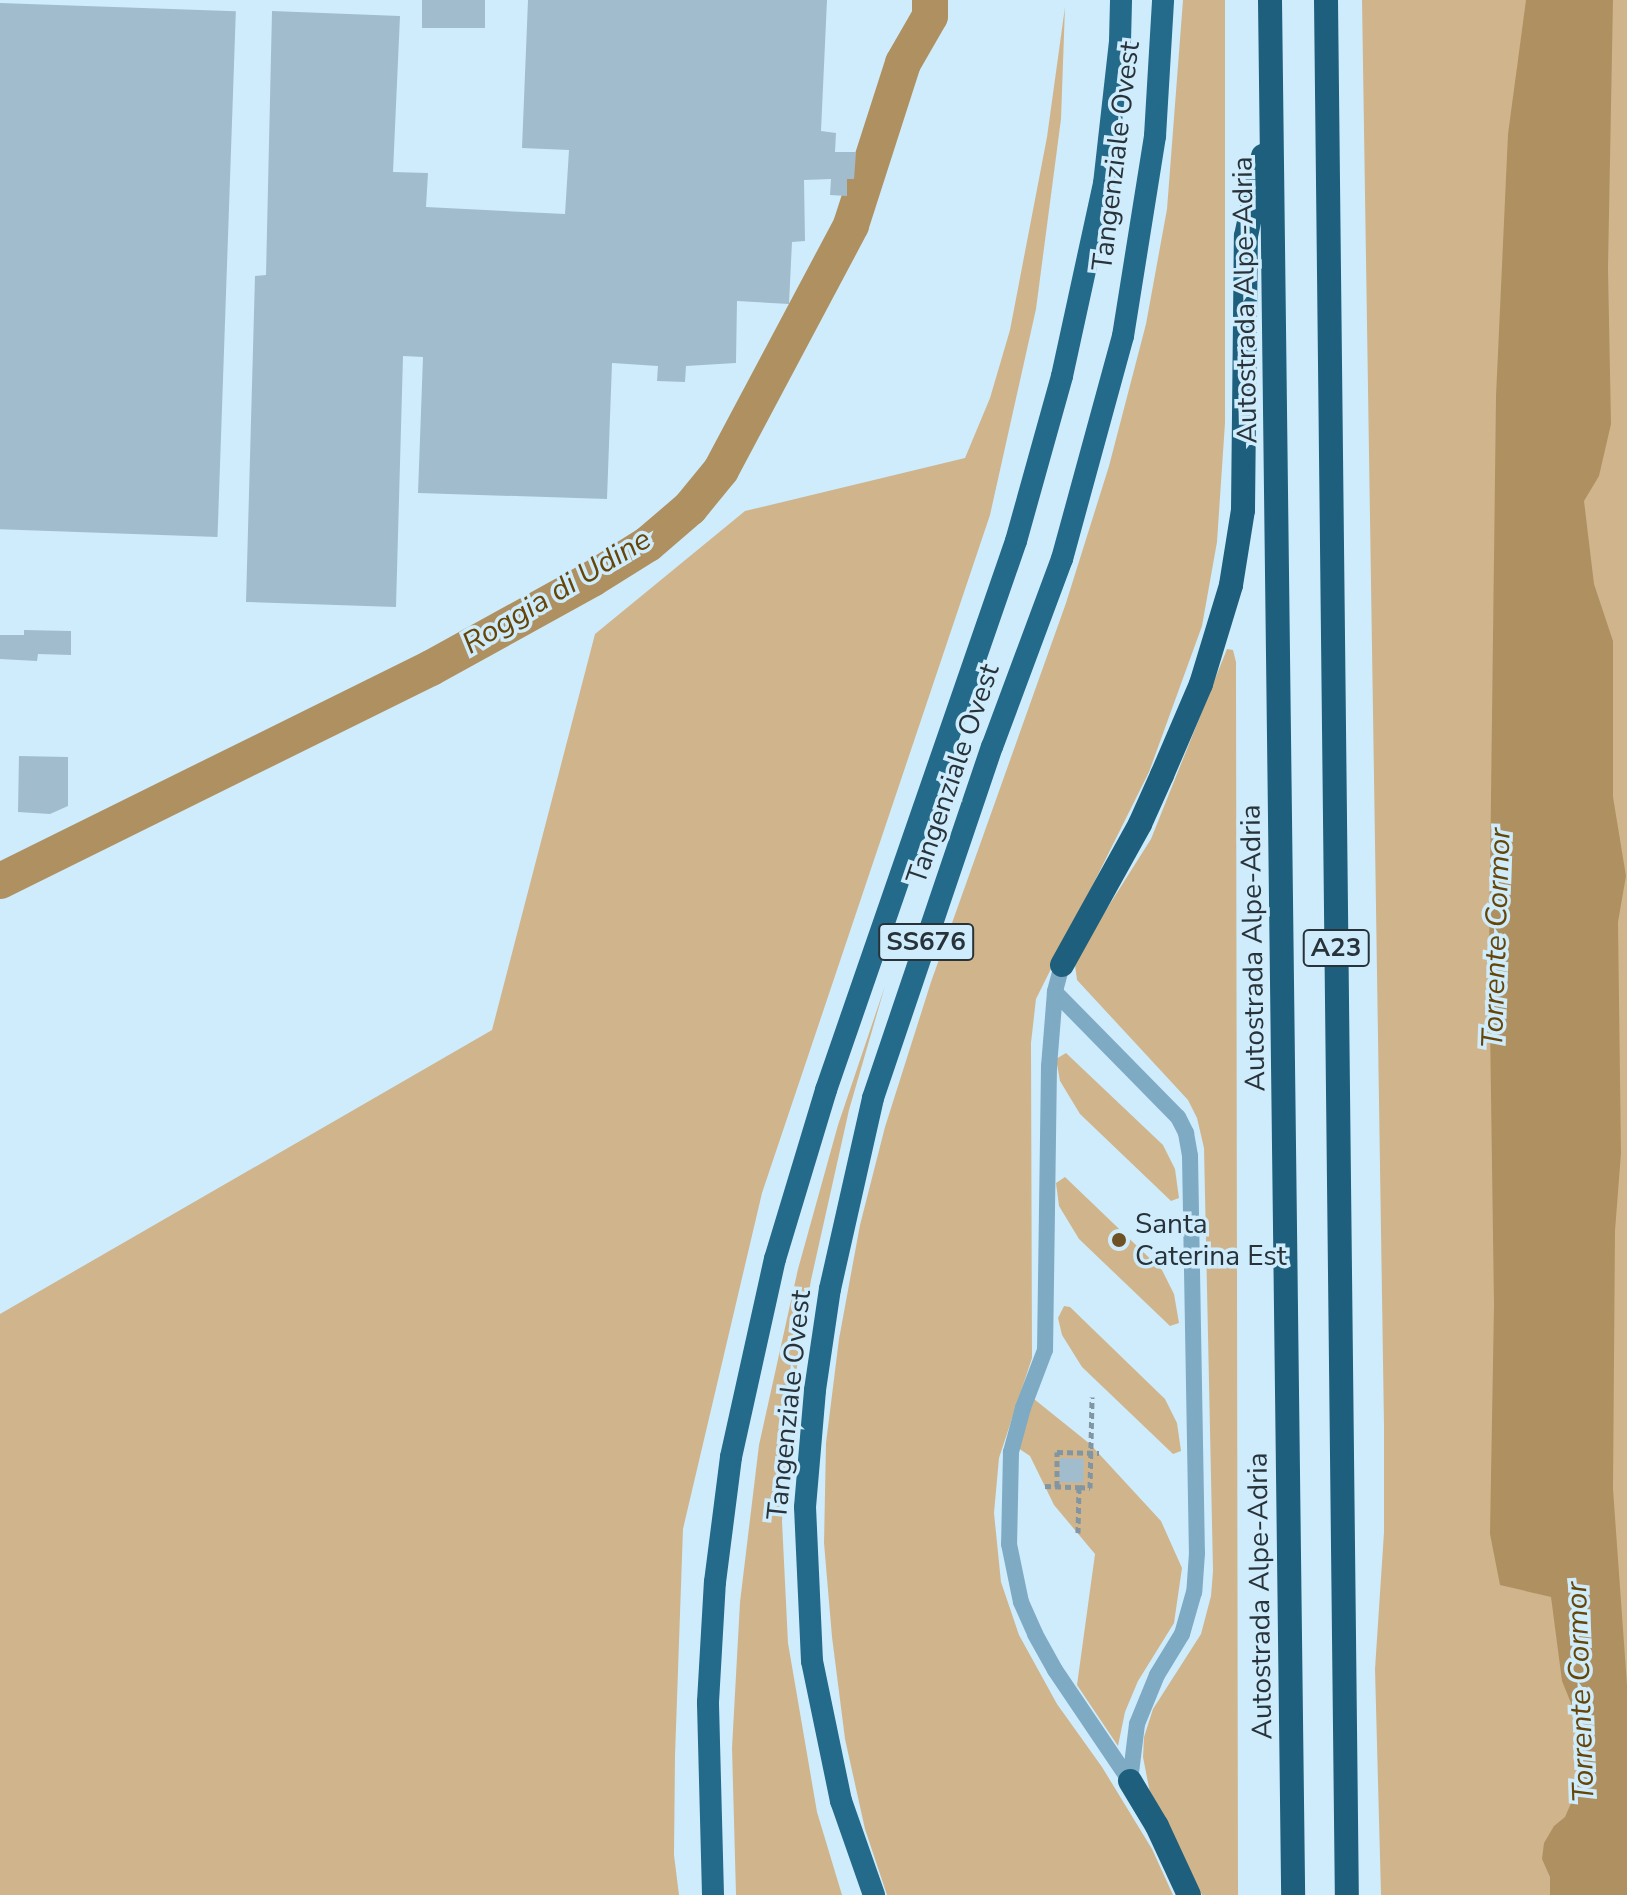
<!DOCTYPE html>
<html>
<head>
<meta charset="utf-8">
<style>
  body { margin:0 }
  #map { position:relative; width:1627px; height:1895px; overflow:hidden; background:#cfecfd; font-family:"Nunito Sans",sans-serif }
  div>[style] { position:absolute }
  [style*='--x'] { left:calc(var(--x)*1px); top:calc(var(--y)*1px); width:calc(var(--w)*1px); rotate:calc(var(--a)*1deg) }
  .green>* { inset:0; background:#d0b58c }
  .water>* { inset:0; background:#af9161 }
  .canal>* { height:36px; margin:-18px; padding:0 18px; transform-origin:18px; border-radius:18px; background:#af9161 }
  .building>* { inset:0; background:#a1bdcd; transform-origin:0 0 }
  .path>* { height:5px; margin-top:-2.5px; transform-origin:0; background:repeating-linear-gradient(90deg,#8196a2 0 6px,transparent 0 10px) }
  .service>* { height:16px; margin:-8px; padding:0 8px; transform-origin:8px; border-radius:8px; background:#7eaac4 }
  .trunk>* { height:22px; margin:-11px; padding:0 11px; transform-origin:11px; border-radius:11px; background:#246a8a }
  .motorway>* { height:24px; margin:-12px; padding:0 12px; transform-origin:12px; border-radius:12px; background:#1e5f7d }
  .dots>* { width:22px; height:22px; translate:-50% -50%; box-sizing:border-box; border:4px solid #cfecfd; border-radius:50% }
  span { translate:-50% -50%; white-space:nowrap; text-align:center; line-height:1.15; -webkit-text-stroke:7px #cfecfd; paint-order:stroke }
  .shield-label span { padding:2px 6px; background:#cfecfd; border:2px solid; border-radius:6px; -webkit-text-stroke-width:0 }
  .shield-label { font-size:26px; color:#283339; font-weight:700 }
  .street-label { font-size:28px; color:#283339 }
  .poi-label { font-size:28px; color:#283339 }
  .left { translate:0 -50%; text-align:left }
  .water-label { font-size:30px; color:#664608; font-style:italic }
</style>
</head>
<body>
<div id="map">
  <div class="green">
    <div style="clip-path:polygon(1183px 0,1225px 0,1225px 423px,1217px 542px,1202px 626px,1149px 772px,1036px 999px,1031px 1043px,1032px 1358px,999px 1458px,994px 1513px,1001px 1582px,1019px 1635px,1057px 1704px,1102px 1767px,1152px 1849px,1173px 1895px,887px 1895px,865px 1829px,845px 1739px,832px 1637px,824px 1543px,826px 1443px,839px 1339px,860px 1225px,885px 1127px,931px 982px,1066px 603px,1109px 466px,1146px 324px,1167px 209px)"></div>
    <div style="clip-path:polygon(1362px 0,1627px 0,1627px 1895px,1381px 1895px,1375px 1669px,1384px 1532px,1384px 1426px)"></div>
    <div style="clip-path:polygon(1065px 7px,1061px 119px,1036px 309px,990px 515px,762px 1193px,683px 1529px,675px 1756px,674px 1855px,679px 1895px,0 1895px,0 1314px,492px 1030px,595px 634px,745px 511px,965px 458px,990px 398px,1010px 330px,1047px 137px)"></div>
    <div style="clip-path:polygon(1227px 649px,1233px 650px,1236px 662px,1238px 1895px,1202px 1895px,1150px 1793px,1143px 1757px,1144px 1737px,1153px 1709px,1201px 1634px,1211px 1596px,1213px 1571px,1204px 1148px,1197px 1118px,1188px 1100px,1077px 980px,1075px 965px,1082px 948px,1151px 839px)"></div>
    <div style="clip-path:polygon(885px 986px,849px 1110px,811px 1280px,789px 1417px,782px 1521px,788px 1643px,817px 1812px,842px 1895px,736px 1895px,732px 1748px,740px 1602px,759px 1445px,798px 1269px,838px 1125px)"></div>
    <div style="clip-path:polygon(1066px 1053px,1163px 1145px,1175px 1169px,1179px 1198px,1171px 1201px,1080px 1114px,1060px 1081px,1056px 1059px)"></div>
    <div style="clip-path:polygon(1065px 1177px,1162px 1270px,1174px 1294px,1179px 1323px,1170px 1326px,1079px 1239px,1059px 1206px,1056px 1183px)"></div>
    <div style="clip-path:polygon(1064px 1306px,1070px 1307px,1165px 1399px,1177px 1423px,1181px 1451px,1173px 1454px,1082px 1367px,1062px 1335px,1058px 1318px)"></div>
    <div style="clip-path:polygon(1034px 1399px,1090px 1444px,1161px 1521px,1182px 1568px,1174px 1623px,1138px 1681px,1125px 1712px,1118px 1746px,1077px 1685px,1095px 1554px,1054px 1505px,1030px 1456px,1018px 1448px)"></div>
  </div>
  <div class="water">
    <div style="clip-path:polygon(1526px 0,1613px 0,1608px 268px,1611px 424px,1599px 476px,1584px 501px,1594px 584px,1613px 641px,1613px 797px,1626px 876px,1618px 922px,1621px 1153px,1615px 1231px,1613px 1489px,1627px 1685px,1627px 1895px,1550px 1895px,1550px 1877px,1542px 1859px,1544px 1843px,1554px 1826px,1565px 1817px,1575px 1794px,1579px 1769px,1578px 1738px,1573px 1708px,1562px 1681px,1551px 1597px,1500px 1585px,1490px 1534px,1494px 1305px,1489px 956px,1496px 396px,1508px 134px)"></div>
  </div>
  <div class="canal">
    <div style="--x:0;--y:881;--w:481;--a:-26.3"></div>
    <div style="--x:431;--y:668;--w:184;--a:-28.9"></div>
    <div style="--x:592;--y:579;--w:66;--a:-32"></div>
    <div style="--x:648;--y:544;--w:55;--a:-40.6"></div>
    <div style="--x:690;--y:508;--w:49;--a:-50.8"></div>
    <div style="--x:721;--y:470;--w:277;--a:-62"></div>
    <div style="--x:851;--y:225;--w:170;--a:-72.2"></div>
    <div style="--x:903;--y:63;--w:54;--a:-60.1"></div>
    <div style="--x:930;--y:16;--w:16;--a:-90"></div>
  </div>
  <div class="building">
    <div style="left:422px;top:0;width:63px;height:28px"></div>
    <div style="clip-path:polygon(528px 0,827px 0,821px 131px,836px 133px,835px 152px,856px 152px,854px 179px,847px 179px,847px 196px,830px 195px,831px 179px,804px 180px,805px 241px,792px 242px,789px 304px,737px 301px,736px 363px,686px 366px,685px 382px,657px 381px,658px 366px,612px 363px,607px 499px,418px 493px,423px 357px,403px 356px,396px 607px,246px 602px,255px 276px,266px 275px,272px 11px,400px 16px,393px 172px,428px 173px,426px 207px,565px 214px,569px 150px,522px 148px)"></div>
    <div style="left:0;top:3px;width:236px;height:526px;rotate:2deg"></div>
    <div style="clip-path:polygon(24px 630px,71px 631px,71px 655px,38px 654px,37px 661px,0 659px,0 635px,24px 635px)"></div>
    <div style="clip-path:polygon(19px 756px,68px 757px,68px 806px,50px 814px,18px 812px)"></div>
    <div style="left:1060px;top:1458px;width:24px;height:24px;rotate:2deg"></div>
  </div>
  <div class="path">
    <div style="--x:1045;--y:1486;--w:34;--a:2"></div>
    <div style="--x:1057;--y:1487;--w:35;--a:-90"></div>
    <div style="--x:1057;--y:1452;--w:42;--a:1.4"></div>
    <div style="--x:1078;--y:1533;--w:46;--a:-88.8"></div>
    <div style="--x:1079;--y:1487;--w:11;--a:5"></div>
    <div style="--x:1090;--y:1488;--w:91;--a:-88.7"></div>
  </div>
  <div class="service">
    <div style="--x:1062;--y:965;--w:28;--a:105"></div>
    <div style="--x:1055;--y:992;--w:74;--a:94.6"></div>
    <div style="--x:1049;--y:1066;--w:284;--a:90.8"></div>
    <div style="--x:1045;--y:1350;--w:62;--a:110.8"></div>
    <div style="--x:1023;--y:1408;--w:46;--a:105.3"></div>
    <div style="--x:1011;--y:1452;--w:92;--a:91.2"></div>
    <div style="--x:1009;--y:1544;--w:59;--a:78.3"></div>
    <div style="--x:1021;--y:1602;--w:35;--a:66"></div>
    <div style="--x:1035;--y:1634;--w:41;--a:60.9"></div>
    <div style="--x:1055;--y:1670;--w:134;--a:56"></div>
    <div style="--x:1055;--y:992;--w:175;--a:45.5"></div>
    <div style="--x:1178;--y:1117;--w:18;--a:63"></div>
    <div style="--x:1186;--y:1133;--w:23;--a:80"></div>
    <div style="--x:1190;--y:1156;--w:397;--a:89"></div>
    <div style="--x:1197;--y:1553;--w:39;--a:94"></div>
    <div style="--x:1194;--y:1592;--w:44;--a:105.9"></div>
    <div style="--x:1182;--y:1634;--w:48;--a:121.4"></div>
    <div style="--x:1157;--y:1675;--w:53;--a:112.2"></div>
    <div style="--x:1137;--y:1724;--w:57;--a:97"></div>
  </div>
  <div class="trunk">
    <div style="--x:713;--y:1895;--w:193;--a:-91.5"></div>
    <div style="--x:708;--y:1702;--w:120;--a:-86.7"></div>
    <div style="--x:715;--y:1582;--w:126;--a:-82.7"></div>
    <div style="--x:731;--y:1457;--w:203;--a:-77.5"></div>
    <div style="--x:775;--y:1259;--w:177;--a:-73.2"></div>
    <div style="--x:826;--y:1090;--w:581;--a:-70.91"></div>
    <div style="--x:1016;--y:541;--w:171;--a:-74.4"></div>
    <div style="--x:1062;--y:376;--w:197;--a:-77.7"></div>
    <div style="--x:1104;--y:184;--w:143;--a:-83.6"></div>
    <div style="--x:1120;--y:42;--w:42;--a:-88.6"></div>
    <div style="--x:874;--y:1895;--w:100;--a:-109.3"></div>
    <div style="--x:841;--y:1801;--w:143;--a:-101.7"></div>
    <div style="--x:812;--y:1661;--w:154;--a:-92.6"></div>
    <div style="--x:805;--y:1507;--w:117;--a:-85.1"></div>
    <div style="--x:815;--y:1390;--w:102;--a:-81.6"></div>
    <div style="--x:830;--y:1289;--w:196;--a:-77.3"></div>
    <div style="--x:873;--y:1098;--w:371;--a:-71.3"></div>
    <div style="--x:992;--y:747;--w:201;--a:-69.6"></div>
    <div style="--x:1062;--y:559;--w:231;--a:-74.7"></div>
    <div style="--x:1123;--y:336;--w:203;--a:-80.9"></div>
    <div style="--x:1155;--y:136;--w:136;--a:-86.6"></div>
  </div>
  <div class="motorway">
    <div style="--x:1270;--y:0;--w:1895;--a:89.3"></div>
    <div style="--x:1326;--y:0;--w:1895;--a:89.37"></div>
    <div style="--x:1062;--y:965;--w:161;--a:-61"></div>
    <div style="--x:1140;--y:824;--w:54;--a:-65.8"></div>
    <div style="--x:1162;--y:775;--w:99;--a:-66.8"></div>
    <div style="--x:1201;--y:684;--w:103;--a:-73.1"></div>
    <div style="--x:1231;--y:585;--w:76;--a:-80.9"></div>
    <div style="--x:1243;--y:510;--w:274;--a:-89.4"></div>
    <div style="--x:1246;--y:236;--w:82;--a:-78"></div>
    <div style="--x:1130;--y:1781;--w:52;--a:59"></div>
    <div style="--x:1157;--y:1826;--w:76;--a:65.1"></div>
  </div>
  <div class="dots">
    <div style="left:1119px;top:1240px;background:#6e5225"></div>
  </div>
  <div class="shield-label">
    <span style="left:926px;top:942px">SS676</span>
    <span style="left:1336px;top:948px">A23</span>
  </div>
  <div class="street-label">
    <span style="left:1116px;top:156px;rotate:-83deg">Tangenziale Ovest</span>
    <span style="left:1245px;top:300px;rotate:-91deg">Autostrada Alpe-Adria</span>
    <span style="left:953px;top:774px;rotate:-71deg">Tangenziale Ovest</span>
    <span style="left:1253px;top:948px;rotate:-91deg">Autostrada Alpe-Adria</span>
    <span style="left:789px;top:1405px;rotate:-84deg">Tangenziale Ovest</span>
    <span style="left:1260px;top:1596px;rotate:-91deg">Autostrada Alpe-Adria</span>
  </div>
  <div class="poi-label">
    <span class="left" style="left:1135px;top:1240px">Santa<br>Caterina Est</span>
  </div>
  <div class="water-label">
    <span style="left:557px;top:592px;rotate:-31deg">Roggia di Udine</span>
    <span style="left:1497px;top:938px;rotate:-88deg">Torrente Cormor</span>
    <span style="left:1581px;top:1692px;rotate:-92deg">Torrente Cormor</span>
  </div>
</div>
</body>
</html>
